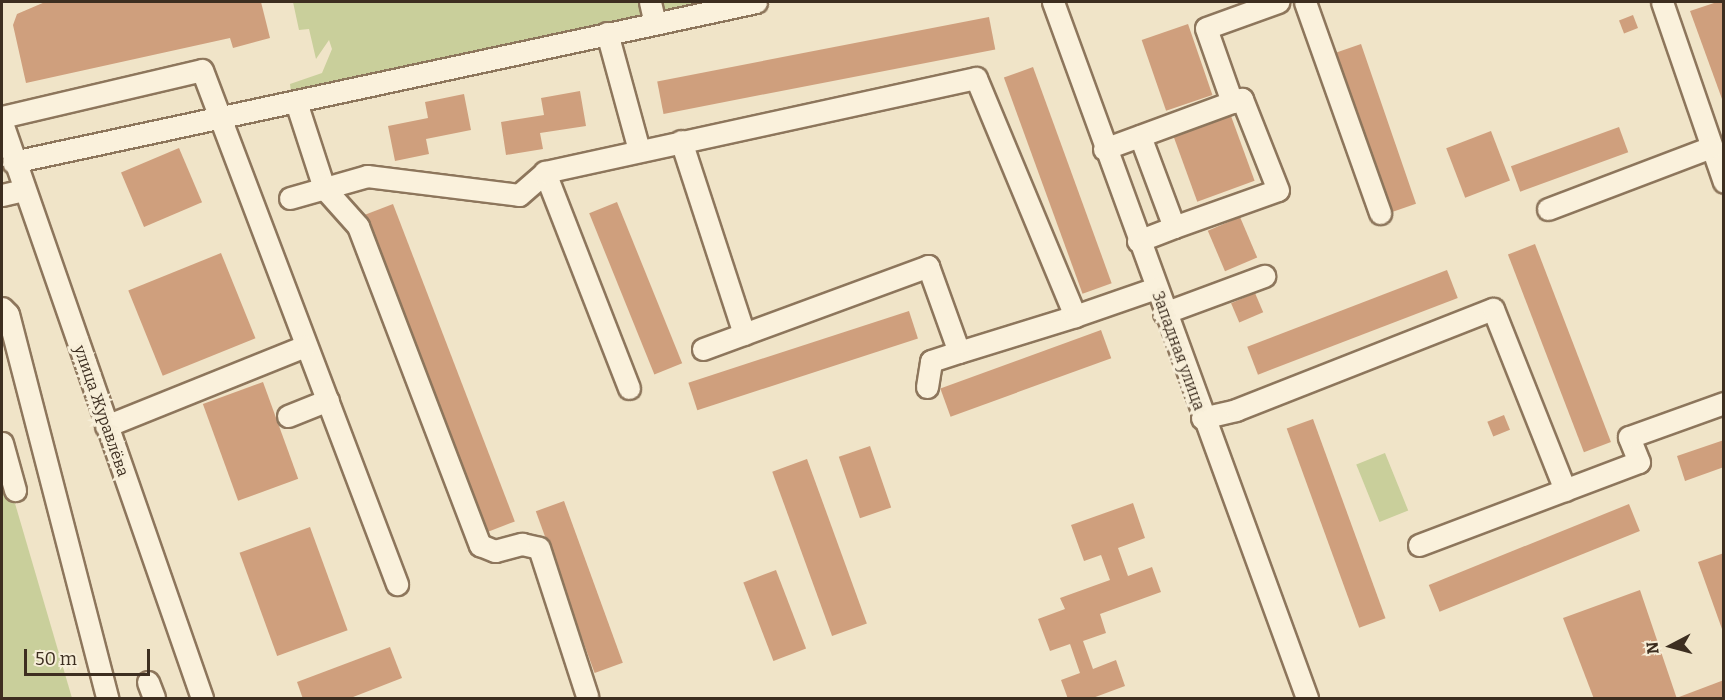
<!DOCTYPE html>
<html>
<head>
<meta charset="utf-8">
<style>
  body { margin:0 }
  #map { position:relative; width:1725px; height:700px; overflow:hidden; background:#f0e4c8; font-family:Bitter,serif }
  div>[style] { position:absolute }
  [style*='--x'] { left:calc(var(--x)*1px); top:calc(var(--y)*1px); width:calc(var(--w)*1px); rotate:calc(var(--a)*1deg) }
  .green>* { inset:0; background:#c9cf9b; transform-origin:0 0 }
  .building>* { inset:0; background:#cf9f7d; transform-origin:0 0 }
  .roads { filter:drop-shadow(2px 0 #8d765c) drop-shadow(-2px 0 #8d765c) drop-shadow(0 2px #8d765c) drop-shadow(0 -2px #8d765c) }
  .minor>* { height:21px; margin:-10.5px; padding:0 10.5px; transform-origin:10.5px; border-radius:10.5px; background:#faf1dc }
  span { translate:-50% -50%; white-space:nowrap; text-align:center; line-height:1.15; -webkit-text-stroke:6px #f7eed8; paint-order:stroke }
  .street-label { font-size:16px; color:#3d2e20 }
  .frame { position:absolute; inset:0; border:3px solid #3d2e20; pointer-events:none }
  .north { position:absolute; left:1641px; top:616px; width:60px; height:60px; -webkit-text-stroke:4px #f7eed8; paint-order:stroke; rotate:264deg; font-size:16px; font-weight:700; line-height:24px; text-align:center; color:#3d2e20 }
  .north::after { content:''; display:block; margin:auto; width:21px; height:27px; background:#3d2e20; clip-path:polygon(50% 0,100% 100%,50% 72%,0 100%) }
  .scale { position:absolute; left:24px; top:649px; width:126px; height:27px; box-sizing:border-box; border:3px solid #3d2e20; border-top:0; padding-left:8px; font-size:18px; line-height:21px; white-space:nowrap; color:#3d2e20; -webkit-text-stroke:4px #f7eed8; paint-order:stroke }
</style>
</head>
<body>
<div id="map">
  <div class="green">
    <div style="clip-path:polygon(293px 2px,738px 2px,291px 92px,290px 84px,322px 73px,332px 49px,329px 40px,316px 59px,309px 29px,299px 30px)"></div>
    <div style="left:1385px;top:453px;width:62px;height:31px;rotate:68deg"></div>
    <div style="clip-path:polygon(2px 459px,72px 698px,2px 698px)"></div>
  </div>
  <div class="building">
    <div style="clip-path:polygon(45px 2px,261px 2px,270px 38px,233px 48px,230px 38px,26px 83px,13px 25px,17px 14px)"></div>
    <div style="clip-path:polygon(1717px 2px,1724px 2px,1722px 99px,1690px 11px)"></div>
    <div style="left:1633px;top:15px;width:14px;height:15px;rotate:69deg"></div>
    <div style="left:989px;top:17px;width:33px;height:338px;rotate:79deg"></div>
    <div style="left:1188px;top:24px;width:75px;height:49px;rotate:71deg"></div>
    <div style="left:1361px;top:44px;width:169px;height:26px;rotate:71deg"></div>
    <div style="left:1033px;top:67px;width:230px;height:31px;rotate:70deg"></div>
    <div style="clip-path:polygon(580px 91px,586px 126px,540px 133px,543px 149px,506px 155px,501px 122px,544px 115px,541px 98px)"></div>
    <div style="clip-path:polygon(464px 94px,471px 130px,426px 139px,429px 154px,395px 161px,388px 126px,428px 118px,425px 102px)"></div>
    <div style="left:1231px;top:116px;width:69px;height:61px;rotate:70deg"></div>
    <div style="left:1619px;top:127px;width:27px;height:115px;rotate:70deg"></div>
    <div style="left:1491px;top:131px;width:53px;height:48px;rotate:69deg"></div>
    <div style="left:179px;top:148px;width:59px;height:63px;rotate:67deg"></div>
    <div style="left:617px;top:202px;width:174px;height:30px;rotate:68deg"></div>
    <div style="left:393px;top:204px;width:340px;height:30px;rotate:69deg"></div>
    <div style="left:1240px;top:217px;width:44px;height:35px;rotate:67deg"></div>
    <div style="left:1535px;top:244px;width:212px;height:29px;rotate:69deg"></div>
    <div style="left:221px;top:253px;width:92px;height:100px;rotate:68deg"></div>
    <div style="left:1447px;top:270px;width:30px;height:214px;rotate:69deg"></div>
    <div style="left:1255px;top:293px;width:21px;height:26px;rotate:67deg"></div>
    <div style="left:909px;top:311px;width:29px;height:232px;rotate:72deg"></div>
    <div style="left:1101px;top:330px;width:30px;height:171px;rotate:70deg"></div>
    <div style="left:263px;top:382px;width:103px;height:64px;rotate:70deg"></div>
    <div style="left:1504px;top:415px;width:16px;height:18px;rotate:68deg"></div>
    <div style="left:1313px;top:419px;width:212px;height:28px;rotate:70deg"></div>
    <div style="clip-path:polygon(1724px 440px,1724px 467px,1685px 481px,1677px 456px)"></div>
    <div style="left:870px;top:446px;width:65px;height:33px;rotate:71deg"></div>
    <div style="left:807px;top:459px;width:175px;height:37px;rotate:70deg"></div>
    <div style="left:564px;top:501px;width:172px;height:30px;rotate:70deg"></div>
    <div style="clip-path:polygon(1133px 503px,1145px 538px,1118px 548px,1128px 576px,1152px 567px,1161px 592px,1100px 614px,1106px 633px,1083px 641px,1093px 669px,1116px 660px,1125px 686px,1090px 699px,1068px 699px,1061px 680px,1080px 673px,1070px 644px,1050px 651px,1038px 619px,1065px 609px,1060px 598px,1110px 580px,1101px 555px,1084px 561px,1071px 525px)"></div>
    <div style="left:1629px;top:504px;width:29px;height:216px;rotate:68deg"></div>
    <div style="left:310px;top:527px;width:110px;height:75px;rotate:70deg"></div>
    <div style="clip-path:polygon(1724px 553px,1724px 628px,1722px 629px,1698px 562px)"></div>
    <div style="left:776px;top:570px;width:84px;height:35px;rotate:69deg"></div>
    <div style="clip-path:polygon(1640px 590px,1677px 699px,1594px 699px,1563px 618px)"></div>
    <div style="clip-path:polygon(390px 647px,402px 678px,348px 699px,303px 699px,297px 682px)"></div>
    <div style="clip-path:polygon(1724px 680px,1724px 699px,1679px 699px,1679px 697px)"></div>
  </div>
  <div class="roads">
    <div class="minor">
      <div style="--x:650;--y:2;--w:22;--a:77"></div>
      <div style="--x:1053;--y:2;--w:741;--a:69.95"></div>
      <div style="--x:1305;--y:2;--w:224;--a:70.4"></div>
      <div style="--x:1662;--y:2;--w:190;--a:71"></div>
      <div style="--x:607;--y:33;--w:121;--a:74.7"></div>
      <div style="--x:296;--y:102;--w:90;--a:72"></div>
      <div style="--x:324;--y:188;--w:51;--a:48.2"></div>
      <div style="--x:358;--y:226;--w:342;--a:69.1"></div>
      <div style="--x:480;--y:545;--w:16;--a:22"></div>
      <div style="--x:495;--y:551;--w:28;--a:-15"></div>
      <div style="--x:522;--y:544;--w:17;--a:13"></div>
      <div style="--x:539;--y:548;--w:156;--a:72"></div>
      <div style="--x:2;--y:117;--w:205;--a:-13.2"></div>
      <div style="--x:202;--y:70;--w:550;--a:69.22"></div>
      <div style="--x:2;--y:123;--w:609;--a:70.82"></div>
      <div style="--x:681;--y:141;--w:203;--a:71.9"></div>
      <div style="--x:1104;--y:149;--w:136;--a:-20.2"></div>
      <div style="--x:1232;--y:102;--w:78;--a:-109.4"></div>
      <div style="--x:1206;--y:28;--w:77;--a:-19.9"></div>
      <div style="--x:13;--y:162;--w:760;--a:-12.15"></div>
      <div style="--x:2;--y:195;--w:22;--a:-13"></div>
      <div style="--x:290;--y:198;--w:80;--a:-15.9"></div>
      <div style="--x:367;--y:176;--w:153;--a:7.1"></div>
      <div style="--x:519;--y:195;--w:35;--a:-41"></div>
      <div style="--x:1548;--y:209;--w:174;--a:-20.8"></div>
      <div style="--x:1174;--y:227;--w:110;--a:-19.6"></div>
      <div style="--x:1278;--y:190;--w:98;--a:-111.6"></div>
      <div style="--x:1242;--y:99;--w:10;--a:163"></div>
      <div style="--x:1138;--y:241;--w:39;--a:-21"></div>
      <div style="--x:1174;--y:227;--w:97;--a:-110.5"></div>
      <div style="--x:2;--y:308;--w:8;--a:45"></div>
      <div style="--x:8;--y:314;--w:397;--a:75.5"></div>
      <div style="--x:1164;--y:313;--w:107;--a:-20.3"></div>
      <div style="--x:703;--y:349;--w:240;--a:-20.2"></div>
      <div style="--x:928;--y:266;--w:91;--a:70.2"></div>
      <div style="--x:959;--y:352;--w:121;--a:-17.2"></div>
      <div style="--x:927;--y:387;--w:26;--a:-81"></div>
      <div style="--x:931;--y:361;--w:29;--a:-18"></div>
      <div style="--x:629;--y:388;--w:232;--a:-111.3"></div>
      <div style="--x:545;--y:172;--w:441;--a:-12.3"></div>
      <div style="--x:976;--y:78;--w:258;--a:67.4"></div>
      <div style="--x:1075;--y:316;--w:86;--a:-19.1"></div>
      <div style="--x:288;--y:416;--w:43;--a:-21.8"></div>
      <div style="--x:1202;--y:418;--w:35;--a:-13"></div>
      <div style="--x:1236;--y:410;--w:276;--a:-21.5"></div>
      <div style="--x:1493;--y:309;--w:195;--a:68.3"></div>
      <div style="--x:106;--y:426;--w:214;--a:-21.9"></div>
      <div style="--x:2;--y:443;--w:49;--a:74.5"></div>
      <div style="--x:1419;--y:545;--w:235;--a:-20.7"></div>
      <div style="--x:1639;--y:462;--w:27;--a:-112"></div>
      <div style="--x:1629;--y:437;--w:101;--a:-19.7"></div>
      <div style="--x:148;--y:682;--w:17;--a:69"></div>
    </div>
  </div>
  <div class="street-label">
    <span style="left:1178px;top:351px;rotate:70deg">Западная улица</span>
    <span style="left:101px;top:411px;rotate:71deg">улица Журавлёва</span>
  </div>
  <div class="frame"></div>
  <div class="north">N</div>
  <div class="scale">50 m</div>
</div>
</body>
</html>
